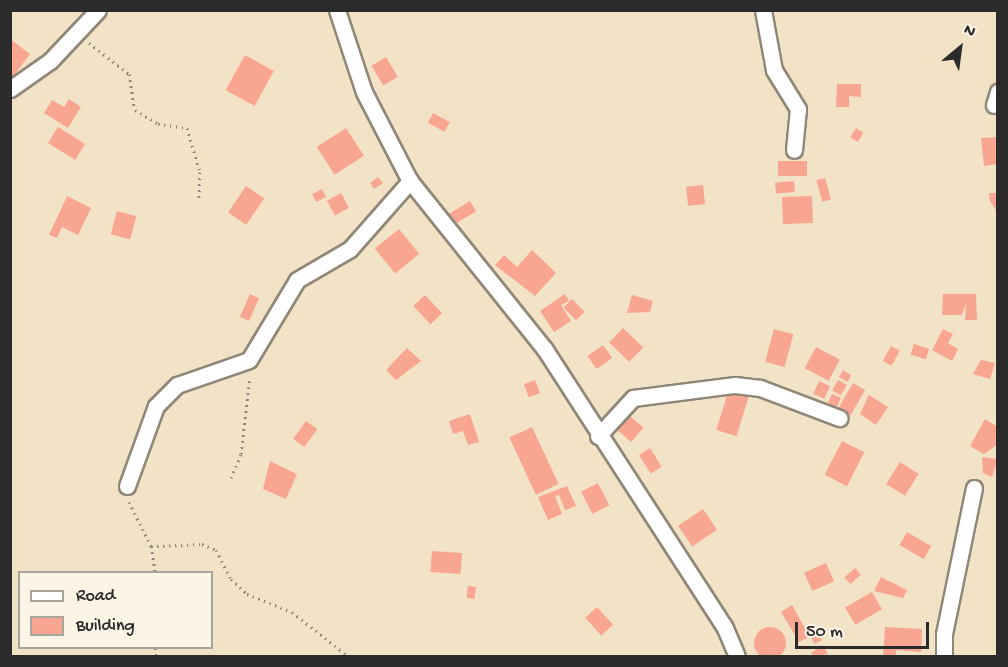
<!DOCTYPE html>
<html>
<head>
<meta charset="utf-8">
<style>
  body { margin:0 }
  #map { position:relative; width:1008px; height:667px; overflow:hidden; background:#f3e3c6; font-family:"Gochi Hand",sans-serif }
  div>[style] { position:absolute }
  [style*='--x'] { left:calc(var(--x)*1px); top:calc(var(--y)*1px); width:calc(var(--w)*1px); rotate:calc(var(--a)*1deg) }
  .building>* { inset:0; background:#f8a591; transform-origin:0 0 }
  .round { border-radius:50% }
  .path>* { height:3px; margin-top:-1.5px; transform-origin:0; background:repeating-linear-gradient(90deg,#8f8778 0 1.5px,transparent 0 6px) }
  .roads { filter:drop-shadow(2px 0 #8f8778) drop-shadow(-2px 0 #8f8778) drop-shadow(0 2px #8f8778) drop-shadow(0 -2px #8f8778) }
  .street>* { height:15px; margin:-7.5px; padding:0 7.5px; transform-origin:7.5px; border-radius:7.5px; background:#fff }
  span { translate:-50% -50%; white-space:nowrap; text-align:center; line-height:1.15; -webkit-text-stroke:4.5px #fcf5e5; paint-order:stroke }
  .frame { position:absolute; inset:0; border:12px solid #2b2b2b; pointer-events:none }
  .legend { position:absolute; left:18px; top:571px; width:195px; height:78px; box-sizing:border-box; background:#fcf5e5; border:2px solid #a8a49b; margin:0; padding:8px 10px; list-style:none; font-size:18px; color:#2b2b2b }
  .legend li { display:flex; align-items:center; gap:12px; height:30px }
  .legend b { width:30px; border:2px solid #a8a49b }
  .north { position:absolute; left:930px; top:18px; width:60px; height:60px; -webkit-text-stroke:4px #fcf5e5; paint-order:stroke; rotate:29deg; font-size:16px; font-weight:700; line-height:24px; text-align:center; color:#2b2b2b }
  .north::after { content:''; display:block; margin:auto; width:21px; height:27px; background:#2b2b2b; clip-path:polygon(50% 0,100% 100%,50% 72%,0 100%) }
  .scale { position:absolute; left:795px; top:622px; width:134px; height:27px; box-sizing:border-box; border:3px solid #2b2b2b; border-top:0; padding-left:8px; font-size:18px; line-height:21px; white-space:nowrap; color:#2b2b2b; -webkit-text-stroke:4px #fcf5e5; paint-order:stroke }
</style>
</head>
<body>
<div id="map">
  <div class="building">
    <div style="clip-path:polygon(10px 39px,30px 54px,10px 81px)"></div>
    <div style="left:245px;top:55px;width:33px;height:40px;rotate:29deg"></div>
    <div style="left:386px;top:57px;width:23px;height:17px;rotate:59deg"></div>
    <div style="clip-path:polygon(837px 84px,861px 84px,861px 97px,849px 96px,849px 107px,836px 107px)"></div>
    <div style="clip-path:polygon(69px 99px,81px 107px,68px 128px,44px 113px,52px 100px,64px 107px)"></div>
    <div style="left:433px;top:113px;width:19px;height:11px;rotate:28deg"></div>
    <div style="left:58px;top:127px;width:32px;height:19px;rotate:32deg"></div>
    <div style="left:346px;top:128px;width:33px;height:35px;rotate:57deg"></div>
    <div style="left:856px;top:128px;width:9px;height:11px;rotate:32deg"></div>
    <div style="clip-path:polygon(998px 137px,998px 164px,984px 166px,981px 138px)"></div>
    <div style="left:778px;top:161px;width:29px;height:15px"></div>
    <div style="clip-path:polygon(378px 177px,383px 183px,374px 189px,370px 183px)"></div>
    <div style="left:825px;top:178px;width:22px;height:9px;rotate:74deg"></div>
    <div style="left:794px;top:181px;width:11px;height:19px;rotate:85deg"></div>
    <div style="left:703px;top:185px;width:19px;height:17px;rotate:84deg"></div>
    <div style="left:246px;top:186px;width:22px;height:32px;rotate:34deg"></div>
    <div style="left:322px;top:189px;width:9px;height:11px;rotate:63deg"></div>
    <div style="left:341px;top:193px;width:17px;height:16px;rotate:62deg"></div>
    <div style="clip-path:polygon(989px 193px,998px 193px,998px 213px,990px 201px)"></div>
    <div style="clip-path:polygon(67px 196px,91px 208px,78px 235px,62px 227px,57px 238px,49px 235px)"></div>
    <div style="left:812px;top:196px;width:27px;height:30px;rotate:88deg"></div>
    <div style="left:470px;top:201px;width:12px;height:28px;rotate:59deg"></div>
    <div style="left:117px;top:211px;width:20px;height:24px;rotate:15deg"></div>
    <div style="left:399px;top:229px;width:32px;height:31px;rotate:51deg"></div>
    <div style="clip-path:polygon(532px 250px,556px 273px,535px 296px,495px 265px,504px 255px,517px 267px)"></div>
    <div style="left:250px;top:294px;width:10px;height:25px;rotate:24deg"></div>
    <div style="clip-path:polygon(565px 294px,569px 301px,561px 305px,571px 321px,554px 332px,540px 311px)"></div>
    <div style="clip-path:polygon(943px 294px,976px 294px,977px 320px,965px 320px,966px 303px,962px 315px,942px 315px)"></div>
    <div style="left:425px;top:295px;width:25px;height:16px;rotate:47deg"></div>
    <div style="clip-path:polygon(632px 295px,653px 301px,650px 312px,627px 313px)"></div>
    <div style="left:572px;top:299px;width:18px;height:12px;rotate:45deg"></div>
    <div style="left:623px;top:328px;width:28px;height:20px;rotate:44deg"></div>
    <div style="left:774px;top:329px;width:20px;height:34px;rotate:15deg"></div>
    <div style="clip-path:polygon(943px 329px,953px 334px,948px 343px,958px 349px,952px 361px,932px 350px)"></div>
    <div style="left:914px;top:344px;width:16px;height:11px;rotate:18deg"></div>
    <div style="left:603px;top:345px;width:16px;height:19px;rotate:55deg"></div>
    <div style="left:891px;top:346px;width:10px;height:17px;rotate:29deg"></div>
    <div style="left:816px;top:347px;width:27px;height:24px;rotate:28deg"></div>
    <div style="clip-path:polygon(407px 348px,421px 361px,396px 380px,386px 370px)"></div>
    <div style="clip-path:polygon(981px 360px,995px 363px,990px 379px,973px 374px)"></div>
    <div style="clip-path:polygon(843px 370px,851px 375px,848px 382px,839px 377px)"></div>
    <div style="left:535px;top:380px;width:14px;height:12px;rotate:69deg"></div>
    <div style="left:838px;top:380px;width:10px;height:12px;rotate:29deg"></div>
    <div style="left:819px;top:381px;width:12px;height:14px;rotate:24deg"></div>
    <div style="left:853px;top:383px;width:14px;height:29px;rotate:30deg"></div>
    <div style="left:729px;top:389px;width:21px;height:43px;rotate:17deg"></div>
    <div style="clip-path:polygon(832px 394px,841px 398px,836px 408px,828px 403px)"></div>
    <div style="clip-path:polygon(869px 395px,888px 407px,876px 425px,860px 414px)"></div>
    <div style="clip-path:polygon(470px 414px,479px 442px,468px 445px,463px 431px,453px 434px,449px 421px)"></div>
    <div style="left:630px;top:416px;width:18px;height:19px;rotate:41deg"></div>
    <div style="clip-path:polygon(985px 419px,998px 427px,998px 444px,984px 454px,970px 446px)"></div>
    <div style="left:306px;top:421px;width:14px;height:22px;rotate:36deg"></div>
    <div style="left:532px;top:427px;width:63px;height:25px;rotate:65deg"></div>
    <div style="left:842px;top:441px;width:25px;height:38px;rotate:27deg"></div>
    <div style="left:650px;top:448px;width:22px;height:13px;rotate:58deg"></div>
    <div style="clip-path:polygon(982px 457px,998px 459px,992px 477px,983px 473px)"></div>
    <div style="clip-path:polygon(270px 461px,297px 474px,286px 499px,263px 489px)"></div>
    <div style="left:900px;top:462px;width:22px;height:26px;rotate:32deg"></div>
    <div style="left:598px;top:483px;width:25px;height:19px;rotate:63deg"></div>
    <div style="clip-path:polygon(567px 486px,576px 506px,565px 510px,559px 495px,555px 496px,562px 514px,548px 520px,538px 497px)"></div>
    <div style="left:703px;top:509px;width:25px;height:30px;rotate:56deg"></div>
    <div style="left:907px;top:532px;width:28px;height:15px;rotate:30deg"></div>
    <div style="left:432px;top:551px;width:30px;height:21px;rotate:4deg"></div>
    <div style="left:826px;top:563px;width:20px;height:24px;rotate:66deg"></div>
    <div style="left:855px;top:568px;width:9px;height:14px;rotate:49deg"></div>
    <div style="clip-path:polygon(881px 577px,907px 590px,903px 598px,874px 591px)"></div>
    <div style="left:468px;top:586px;width:8px;height:12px;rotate:7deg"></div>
    <div style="left:872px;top:592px;width:20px;height:31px;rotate:60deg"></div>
    <div style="clip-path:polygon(792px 605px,807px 632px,815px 627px,822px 640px,815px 644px,810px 636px,799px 642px,781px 612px)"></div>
    <div style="left:597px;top:607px;width:24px;height:16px;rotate:48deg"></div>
    <div style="clip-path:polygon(885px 627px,922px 629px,921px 652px,896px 650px,896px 656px,883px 656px)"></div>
    <div class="round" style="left:754px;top:627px;width:32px;height:32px"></div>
    <div style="clip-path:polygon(822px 645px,828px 654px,814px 656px,811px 653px)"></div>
  </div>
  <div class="path">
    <div style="--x:89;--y:43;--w:51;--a:37.8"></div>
    <div style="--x:129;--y:74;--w:36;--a:81"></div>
    <div style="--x:135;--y:110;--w:27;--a:31"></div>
    <div style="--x:158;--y:124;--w:29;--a:8"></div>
    <div style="--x:187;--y:128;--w:46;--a:73.5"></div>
    <div style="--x:200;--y:172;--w:28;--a:92"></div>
    <div style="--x:231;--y:478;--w:26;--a:-67"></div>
    <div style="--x:241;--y:454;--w:78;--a:-83.3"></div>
    <div style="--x:129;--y:502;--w:49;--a:63.4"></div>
    <div style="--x:151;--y:546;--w:26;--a:81"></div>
    <div style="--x:151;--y:546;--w:51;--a:-2.2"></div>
    <div style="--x:202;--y:544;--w:15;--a:23"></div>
    <div style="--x:216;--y:550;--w:33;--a:63"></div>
    <div style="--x:231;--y:579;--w:22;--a:43"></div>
    <div style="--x:247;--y:594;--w:48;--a:21.8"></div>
    <div style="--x:292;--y:612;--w:71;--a:38.2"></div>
    <div style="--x:155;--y:648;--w:8;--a:83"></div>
  </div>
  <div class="roads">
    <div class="street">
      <div style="--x:337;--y:10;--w:86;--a:71.8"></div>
      <div style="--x:364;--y:92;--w:100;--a:62.7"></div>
      <div style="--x:410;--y:181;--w:214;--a:51.3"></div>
      <div style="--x:544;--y:348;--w:333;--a:57.1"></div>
      <div style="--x:725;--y:628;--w:30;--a:67"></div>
      <div style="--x:763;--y:10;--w:61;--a:79.6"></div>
      <div style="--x:774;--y:70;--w:46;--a:58.4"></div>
      <div style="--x:798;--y:109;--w:41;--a:95.6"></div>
      <div style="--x:10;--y:89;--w:49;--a:-35"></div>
      <div style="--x:50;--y:61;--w:70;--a:-46.7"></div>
      <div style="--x:994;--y:105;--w:14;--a:-73"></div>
      <div style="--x:598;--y:436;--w:52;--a:-47.4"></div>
      <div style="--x:633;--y:398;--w:103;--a:-7.3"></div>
      <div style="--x:735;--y:385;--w:25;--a:7"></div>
      <div style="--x:760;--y:388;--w:85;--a:20.8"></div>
      <div style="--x:127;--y:486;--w:85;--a:-70.1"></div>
      <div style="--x:156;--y:406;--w:30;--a:-45"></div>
      <div style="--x:177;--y:385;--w:76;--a:-19.1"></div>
      <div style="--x:249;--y:360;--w:93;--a:-59"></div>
      <div style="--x:297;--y:280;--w:61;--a:-30.3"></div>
      <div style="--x:350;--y:249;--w:91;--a:-48.6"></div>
      <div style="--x:944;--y:656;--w:22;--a:-90"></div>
      <div style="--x:944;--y:634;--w:149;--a:-78.4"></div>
    </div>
  </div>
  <div class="frame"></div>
  <ul class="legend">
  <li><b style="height:8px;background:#fff"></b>Road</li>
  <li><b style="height:16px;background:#f8a591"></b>Building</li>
  </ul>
  <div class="north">N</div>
  <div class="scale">50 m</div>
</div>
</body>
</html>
